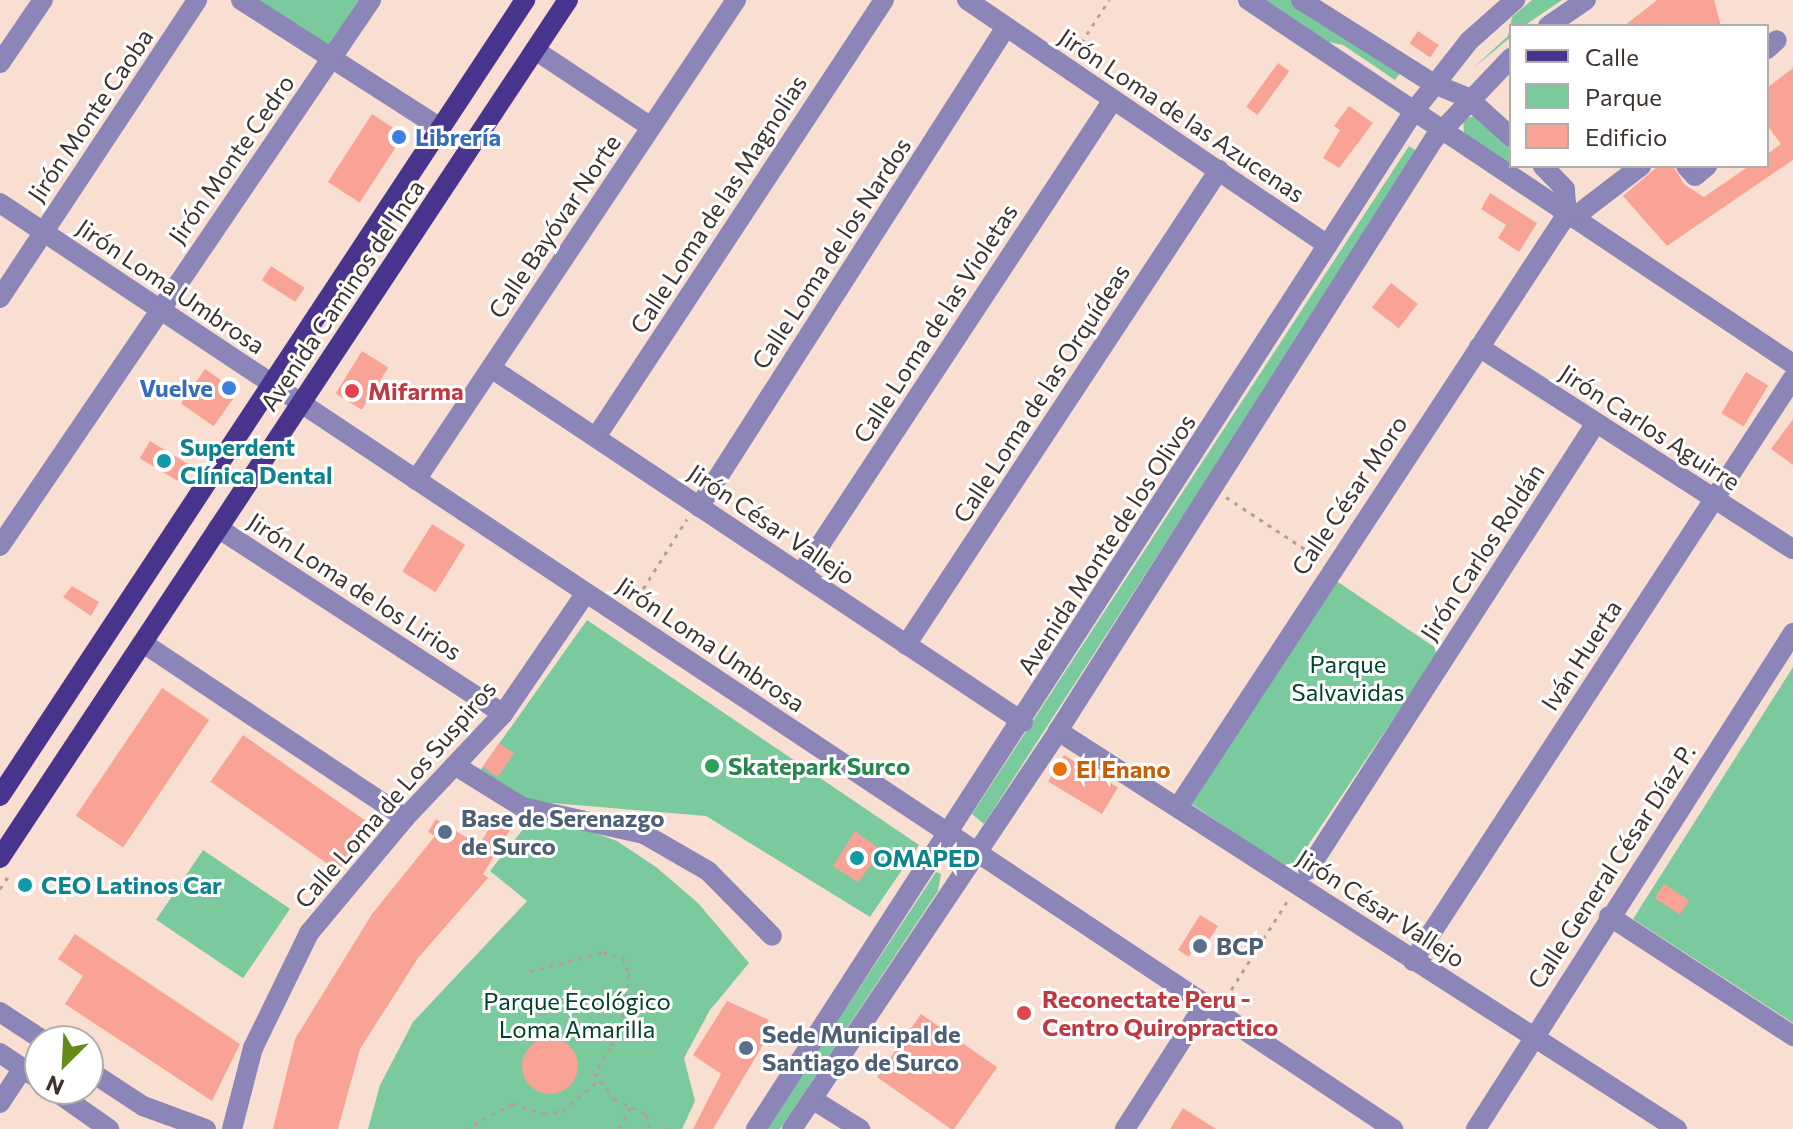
<!DOCTYPE html>
<html>
<head>
<meta charset="utf-8">
<style>
  body { margin:0 }
  #map { position:relative; width:1793px; height:1129px; overflow:hidden; background:#f9dfd2; font-family:Commissioner,sans-serif }
  div>[style] { position:absolute }
  [style*='--x'] { left:calc(var(--x)*1px); top:calc(var(--y)*1px); width:calc(var(--w)*1px); rotate:calc(var(--a)*1deg) }
  .green>* { inset:0; background:#7bca9d; transform-origin:0 0 }
  .building>* { inset:0; background:#f9a397; transform-origin:0 0 }
  .round { border-radius:50% }
  .path>* { height:3px; margin-top:-1.5px; transform-origin:0; background:repeating-linear-gradient(90deg,#b39f95 0 4px,transparent 0 10px) }
  .minor>* { height:20px; margin:-10px; padding:0 10px; transform-origin:10px; border-radius:10px; background:#8c86b8 }
  .major>* { height:20px; margin:-10px; padding:0 10px; transform-origin:10px; border-radius:10px; background:#48348c }
  .dots>* { width:22px; height:22px; translate:-50% -50%; box-sizing:border-box; border:4px solid #fff; border-radius:50% }
  span { translate:-50% -50%; white-space:nowrap; text-align:center; line-height:1.15; -webkit-text-stroke:6px #fff; paint-order:stroke }
  .street-label { font-size:24px; color:#3d332e }
  .shop-label { font-size:24px; color:#366cbe; font-weight:700 }
  .left { translate:0 -50%; text-align:left }
  .right { translate:-100% -50%; text-align:right }
  .health-label { font-size:24px; color:#be3a42; font-weight:700 }
  .culture-label { font-size:24px; color:#0d838f; font-weight:700 }
  .park-label { font-size:24px; color:#004427 }
  .leisure-label { font-size:24px; color:#27864d; font-weight:700 }
  .food-label { font-size:24px; color:#c56008; font-weight:700 }
  .service-label { font-size:24px; color:#4e5e75; font-weight:700 }
  .legend { position:absolute; left:1509px; top:24px; width:260px; height:144px; box-sizing:border-box; background:#fff; border:2px solid #b1adab; margin:0; padding:10px 14px; list-style:none; font-size:24px; color:#3d332e }
  .legend li { display:flex; align-items:center; gap:16px; height:40px }
  .legend b { width:40px; border:2px solid #b1adab }
  .north { position:absolute; left:24px; top:1025px; width:80px; height:80px; box-sizing:border-box; background:#fff; border:2px solid #b1adab; border-radius:50%; rotate:204deg; font-size:22px; font-weight:700; line-height:32px; text-align:center; color:#3d332e }
  .north::after { content:''; display:block; margin:auto; width:28px; height:36px; background:#658c18; clip-path:polygon(50% 0,100% 100%,50% 72%,0 100%) }
</style>
</head>
<body>
<div id="map">
  <div class="green">
    <div style="clip-path:polygon(258px 0,359px 0,328px 47px)"></div>
    <div style="clip-path:polygon(1261px 0,1293px 0,1401px 72px,1395px 80px,1343px 45px,1323px 41px)"></div>
    <div style="clip-path:polygon(1532px 0,1562px 0,1524px 26px,1511px 26px,1511px 37px,1473px 68px,1508px 36px,1512px 17px)"></div>
    <div style="clip-path:polygon(1474px 116px,1511px 144px,1511px 166px,1464px 133px,1463px 119px)"></div>
    <div style="clip-path:polygon(1409px 146px,1418px 152px,984px 824px,972px 814px)"></div>
    <div style="left:1335px;top:580px;width:126px;height:266px;rotate:34deg"></div>
    <div style="clip-path:polygon(587px 620px,919px 845px,870px 917px,706px 816px,528px 801px,479px 772px)"></div>
    <div style="clip-path:polygon(1793px 667px,1793px 1023px,1633px 919px)"></div>
    <div style="clip-path:polygon(561px 821px,617px 841px,656px 867px,698px 903px,749px 963px,710px 1010px,684px 1058px,695px 1101px,682px 1129px,368px 1129px,380px 1085px,413px 1022px,527px 901px,490px 871px,528px 823px)"></div>
    <div style="left:203px;top:850px;width:105px;height:84px;rotate:34deg"></div>
    <div style="clip-path:polygon(936px 872px,941px 874px,938px 891px,780px 1129px,766px 1129px)"></div>
  </div>
  <div class="building">
    <div style="clip-path:polygon(1657px 0,1714px 0,1721px 26px,1624px 26px)"></div>
    <div style="left:1418px;top:31px;width:25px;height:15px;rotate:34deg"></div>
    <div style="left:1278px;top:63px;width:14px;height:54px;rotate:36deg"></div>
    <div style="clip-path:polygon(1793px 68px,1793px 160px,1667px 246px,1623px 196px,1658px 166px,1673px 166px,1685px 185px,1704px 197px,1749px 166px,1767px 166px,1767px 154px,1781px 144px,1767px 125px,1767px 88px)"></div>
    <div style="clip-path:polygon(1349px 106px,1373px 123px,1339px 168px,1323px 158px,1340px 130px,1334px 126px)"></div>
    <div style="left:372px;top:114px;width:38px;height:81px;rotate:33deg"></div>
    <div style="clip-path:polygon(1490px 193px,1537px 223px,1519px 252px,1498px 238px,1506px 225px,1481px 209px)"></div>
    <div style="left:271px;top:266px;width:40px;height:17px;rotate:33deg"></div>
    <div style="left:1391px;top:283px;width:34px;height:31px;rotate:38deg"></div>
    <div style="left:362px;top:351px;width:31px;height:50px;rotate:32deg"></div>
    <div style="left:205px;top:369px;width:40px;height:42px;rotate:35deg"></div>
    <div style="left:1746px;top:372px;width:26px;height:48px;rotate:31deg"></div>
    <div style="clip-path:polygon(1793px 419px,1793px 465px,1771px 449px)"></div>
    <div style="left:150px;top:441px;width:44px;height:20px;rotate:31deg"></div>
    <div style="left:432px;top:524px;width:39px;height:56px;rotate:32deg"></div>
    <div style="clip-path:polygon(72px 586px,99px 602px,91px 616px,63px 597px)"></div>
    <div style="left:162px;top:688px;width:57px;height:154px;rotate:34deg"></div>
    <div style="left:243px;top:735px;width:156px;height:57px;rotate:35deg"></div>
    <div style="left:499px;top:743px;width:18px;height:29px;rotate:34deg"></div>
    <div style="left:1064px;top:755px;width:63px;height:31px;rotate:31deg"></div>
    <div style="clip-path:polygon(497px 816px,513px 825px,483px 874px,488px 878px,418px 958px,360px 1049px,338px 1129px,273px 1129px,295px 1039px,372px 914px,435px 836px,428px 832px,436px 819px,479px 845px)"></div>
    <div style="clip-path:polygon(855px 831px,882px 851px,858px 882px,833px 866px)"></div>
    <div style="left:1664px;top:884px;width:30px;height:17px;rotate:33deg"></div>
    <div style="clip-path:polygon(1200px 915px,1218px 926px,1198px 957px,1191px 953px,1189px 957px,1178px 950px)"></div>
    <div style="clip-path:polygon(75px 934px,240px 1044px,212px 1101px,65px 1004px,83px 976px,58px 959px)"></div>
    <div style="clip-path:polygon(727px 1001px,769px 1020px,760px 1034px,767px 1038px,713px 1129px,693px 1129px,721px 1074px,693px 1055px)"></div>
    <div style="left:921px;top:1014px;width:93px;height:77px;rotate:35deg"></div>
    <div class="round" style="left:522px;top:1038px;width:56px;height:56px"></div>
    <div style="clip-path:polygon(1183px 1108px,1216px 1129px,1170px 1129px)"></div>
  </div>
  <div class="path">
    <div style="--x:1076;--y:51;--w:61;--a:-57.1"></div>
    <div style="--x:1226;--y:497;--w:113;--a:33.4"></div>
    <div style="--x:638;--y:597;--w:92;--a:-57.9"></div>
    <div style="--x:0;--y:889;--w:17;--a:-57"></div>
    <div style="--x:530;--y:971;--w:75;--a:-14.6"></div>
    <div style="--x:603;--y:952;--w:21;--a:17"></div>
    <div style="--x:623;--y:958;--w:17;--a:69"></div>
    <div style="--x:629;--y:974;--w:30;--a:96"></div>
    <div style="--x:626;--y:1004;--w:46;--a:108.8"></div>
    <div style="--x:611;--y:1048;--w:30;--a:124"></div>
    <div style="--x:594;--y:1073;--w:33;--a:52"></div>
    <div style="--x:614;--y:1099;--w:35;--a:25"></div>
    <div style="--x:646;--y:1114;--w:16;--a:75"></div>
    <div style="--x:1226;--y:998;--w:116;--a:-57.7"></div>
    <div style="--x:465;--y:1129;--w:55;--a:-28.4"></div>
    <div style="--x:513;--y:1103;--w:32;--a:20"></div>
    <div style="--x:543;--y:1114;--w:19;--a:-9"></div>
    <div style="--x:562;--y:1111;--w:45;--a:-39.6"></div>
    <div style="--x:619;--y:1129;--w:25;--a:-61"></div>
    <div style="--x:664;--y:1129;--w:8;--a:0"></div>
  </div>
  <div class="minor">
    <div style="--x:241;--y:0;--w:237;--a:32.7"></div>
    <div style="--x:967;--y:0;--w:436;--a:34.2"></div>
    <div style="--x:1248;--y:0;--w:655;--a:33.74"></div>
    <div style="--x:1301;--y:0;--w:157;--a:32.3"></div>
    <div style="--x:1434;--y:84;--w:37;--a:22"></div>
    <div style="--x:1468;--y:98;--w:58;--a:42.2"></div>
    <div style="--x:1548;--y:26;--w:46;--a:-34.4"></div>
    <div style="--x:1767;--y:49;--w:13;--a:-42"></div>
    <div style="--x:535;--y:50;--w:139;--a:33.6"></div>
    <div style="--x:0;--y:63;--w:76;--a:-55.7"></div>
    <div style="--x:1686;--y:166;--w:13;--a:48"></div>
    <div style="--x:1695;--y:176;--w:16;--a:-40"></div>
    <div style="--x:0;--y:203;--w:1673;--a:33.61"></div>
    <div style="--x:1573;--y:218;--w:86;--a:-37.4"></div>
    <div style="--x:0;--y:298;--w:357;--a:-56.5"></div>
    <div style="--x:1479;--y:347;--w:373;--a:32.8"></div>
    <div style="--x:491;--y:368;--w:639;--a:33.64"></div>
    <div style="--x:596;--y:437;--w:523;--a:-56.61"></div>
    <div style="--x:416;--y:480;--w:577;--a:-56.31"></div>
    <div style="--x:699;--y:507;--w:570;--a:-57.4"></div>
    <div style="--x:218;--y:528;--w:340;--a:33.1"></div>
    <div style="--x:0;--y:546;--w:660;--a:-55.8"></div>
    <div style="--x:801;--y:574;--w:567;--a:-56.65"></div>
    <div style="--x:143;--y:643;--w:315;--a:33.7"></div>
    <div style="--x:906;--y:645;--w:569;--a:-56.62"></div>
    <div style="--x:1058;--y:731;--w:736;--a:32.74"></div>
    <div style="--x:456;--y:766;--w:78;--a:31.8"></div>
    <div style="--x:522;--y:807;--w:125;--a:12.5"></div>
    <div style="--x:644;--y:834;--w:74;--a:30"></div>
    <div style="--x:708;--y:871;--w:91;--a:45.4"></div>
    <div style="--x:1178;--y:807;--w:709;--a:-56.74"></div>
    <div style="--x:1567;--y:214;--w:25;--a:-95"></div>
    <div style="--x:1565;--y:189;--w:32;--a:-134"></div>
    <div style="--x:1308;--y:870;--w:532;--a:-57.21"></div>
    <div style="--x:1609;--y:916;--w:220;--a:33.1"></div>
    <div style="--x:1413;--y:961;--w:696;--a:-56.9"></div>
    <div style="--x:0;--y:1012;--w:53;--a:33.4"></div>
    <div style="--x:0;--y:1053;--w:48;--a:34"></div>
    <div style="--x:88;--y:1070;--w:66;--a:33.2"></div>
    <div style="--x:143;--y:1106;--w:67;--a:20.1"></div>
    <div style="--x:52;--y:1089;--w:70;--a:35.1"></div>
    <div style="--x:812;--y:1099;--w:57;--a:32"></div>
    <div style="--x:0;--y:1103;--w:42;--a:-56.7"></div>
    <div style="--x:232;--y:1129;--w:84;--a:-75.5"></div>
    <div style="--x:253;--y:1048;--w:128;--a:-64"></div>
    <div style="--x:309;--y:933;--w:150;--a:-50.1"></div>
    <div style="--x:405;--y:818;--w:143;--a:-46.7"></div>
    <div style="--x:503;--y:714;--w:147;--a:-55.6"></div>
    <div style="--x:756;--y:1129;--w:1212;--a:-57.12"></div>
    <div style="--x:1414;--y:111;--w:89;--a:-51.8"></div>
    <div style="--x:1469;--y:41;--w:62;--a:-41.7"></div>
    <div style="--x:792;--y:1129;--w:479;--a:-56.2"></div>
    <div style="--x:1058;--y:731;--w:701;--a:-57.58"></div>
    <div style="--x:1434;--y:139;--w:112;--a:-46.5"></div>
    <div style="--x:1125;--y:1129;--w:148;--a:-57.4"></div>
    <div style="--x:1476;--y:1129;--w:589;--a:-57.42"></div>
  </div>
  <div class="major">
    <div style="--x:0;--y:796;--w:954;--a:-56.59"></div>
    <div style="--x:0;--y:858;--w:1029;--a:-56.5"></div>
  </div>
  <div class="dots">
    <div style="left:399px;top:137px;background:#3f7fe0"></div>
    <div style="left:229px;top:388px;background:#3f7fe0"></div>
    <div style="left:352px;top:391px;background:#e0444e"></div>
    <div style="left:164px;top:461px;background:#0f9aa8"></div>
    <div style="left:712px;top:766px;background:#2e9e5b"></div>
    <div style="left:1060px;top:769px;background:#e8710a"></div>
    <div style="left:445px;top:832px;background:#5c6f8a"></div>
    <div style="left:857px;top:858px;background:#0f9aa8"></div>
    <div style="left:25px;top:885px;background:#0f9aa8"></div>
    <div style="left:1200px;top:946px;background:#5c6f8a"></div>
    <div style="left:1024px;top:1013px;background:#e0444e"></div>
    <div style="left:746px;top:1048px;background:#5c6f8a"></div>
  </div>
  <div class="street-label">
    <span style="left:90px;top:115px;rotate:-56deg">Jirón Monte Caoba</span>
    <span style="left:1182px;top:115px;rotate:34deg">Jirón Loma de las Azucenas</span>
    <span style="left:231px;top:159px;rotate:-55deg">Jirón Monte Cedro</span>
    <span style="left:718px;top:204px;rotate:-57deg">Calle Loma de las Magnolias</span>
    <span style="left:554px;top:226px;rotate:-56deg">Calle Bayóvar Norte</span>
    <span style="left:831px;top:253px;rotate:-57deg">Calle Loma de los Nardos</span>
    <span style="left:171px;top:286px;rotate:34deg">Jirón Loma Umbrosa</span>
    <span style="left:342px;top:295px;rotate:-56deg">Avenida Caminos del Inca</span>
    <span style="left:935px;top:323px;rotate:-57deg">Calle Loma de las Violetas</span>
    <span style="left:1041px;top:393px;rotate:-57deg">Calle Loma de las Orquídeas</span>
    <span style="left:1650px;top:427px;rotate:33deg">Jirón Carlos Aguirre</span>
    <span style="left:1349px;top:495px;rotate:-56deg">Calle César Moro</span>
    <span style="left:772px;top:524px;rotate:34deg">Jirón César Vallejo</span>
    <span style="left:1106px;top:544px;rotate:-57deg">Avenida Monte de los Olivos</span>
    <span style="left:1482px;top:552px;rotate:-57deg">Jirón Carlos Roldán</span>
    <span style="left:355px;top:586px;rotate:33deg">Jirón Loma de los Lirios</span>
    <span style="left:711px;top:644px;rotate:34deg">Jirón Loma Umbrosa</span>
    <span style="left:1581px;top:655px;rotate:-57deg">Iván Huerta</span>
    <span style="left:395px;top:794px;rotate:-49deg">Calle Loma de Los Suspiros</span>
    <span style="left:1611px;top:866px;rotate:-57deg">Calle General César Díaz P.</span>
    <span style="left:1381px;top:908px;rotate:33deg">Jirón César Vallejo</span>
  </div>
  <div class="shop-label">
    <span class="left" style="left:415px;top:137px">Librería</span>
    <span class="right" style="left:213px;top:388px">Vuelve</span>
  </div>
  <div class="health-label">
    <span class="left" style="left:368px;top:391px">Mifarma</span>
    <span class="left" style="left:1042px;top:1013px">Reconectate Peru -<br>Centro Quiropractico</span>
  </div>
  <div class="culture-label">
    <span class="left" style="left:180px;top:461px">Superdent<br>Clínica Dental</span>
    <span class="left" style="left:873px;top:858px">OMAPED</span>
    <span class="left" style="left:41px;top:885px">CEO Latinos Car</span>
  </div>
  <div class="park-label">
    <span style="left:1348px;top:678px">Parque<br>Salvavidas</span>
    <span style="left:577px;top:1015px">Parque Ecológico<br>Loma Amarilla</span>
  </div>
  <div class="leisure-label">
    <span class="left" style="left:728px;top:766px">Skatepark Surco</span>
  </div>
  <div class="food-label">
    <span class="left" style="left:1076px;top:769px">El Enano</span>
  </div>
  <div class="service-label">
    <span class="left" style="left:461px;top:832px">Base de Serenazgo<br>de Surco</span>
    <span class="left" style="left:1216px;top:946px">BCP</span>
    <span class="left" style="left:762px;top:1048px">Sede Municipal de<br>Santiago de Surco</span>
  </div>
  <ul class="legend">
  <li><b style="height:10px;background:#48348c"></b>Calle</li>
  <li><b style="height:22px;background:#7bca9d"></b>Parque</li>
  <li><b style="height:22px;background:#f9a397"></b>Edificio</li>
  </ul>
  <div class="north">N</div>
</div>
</body>
</html>
